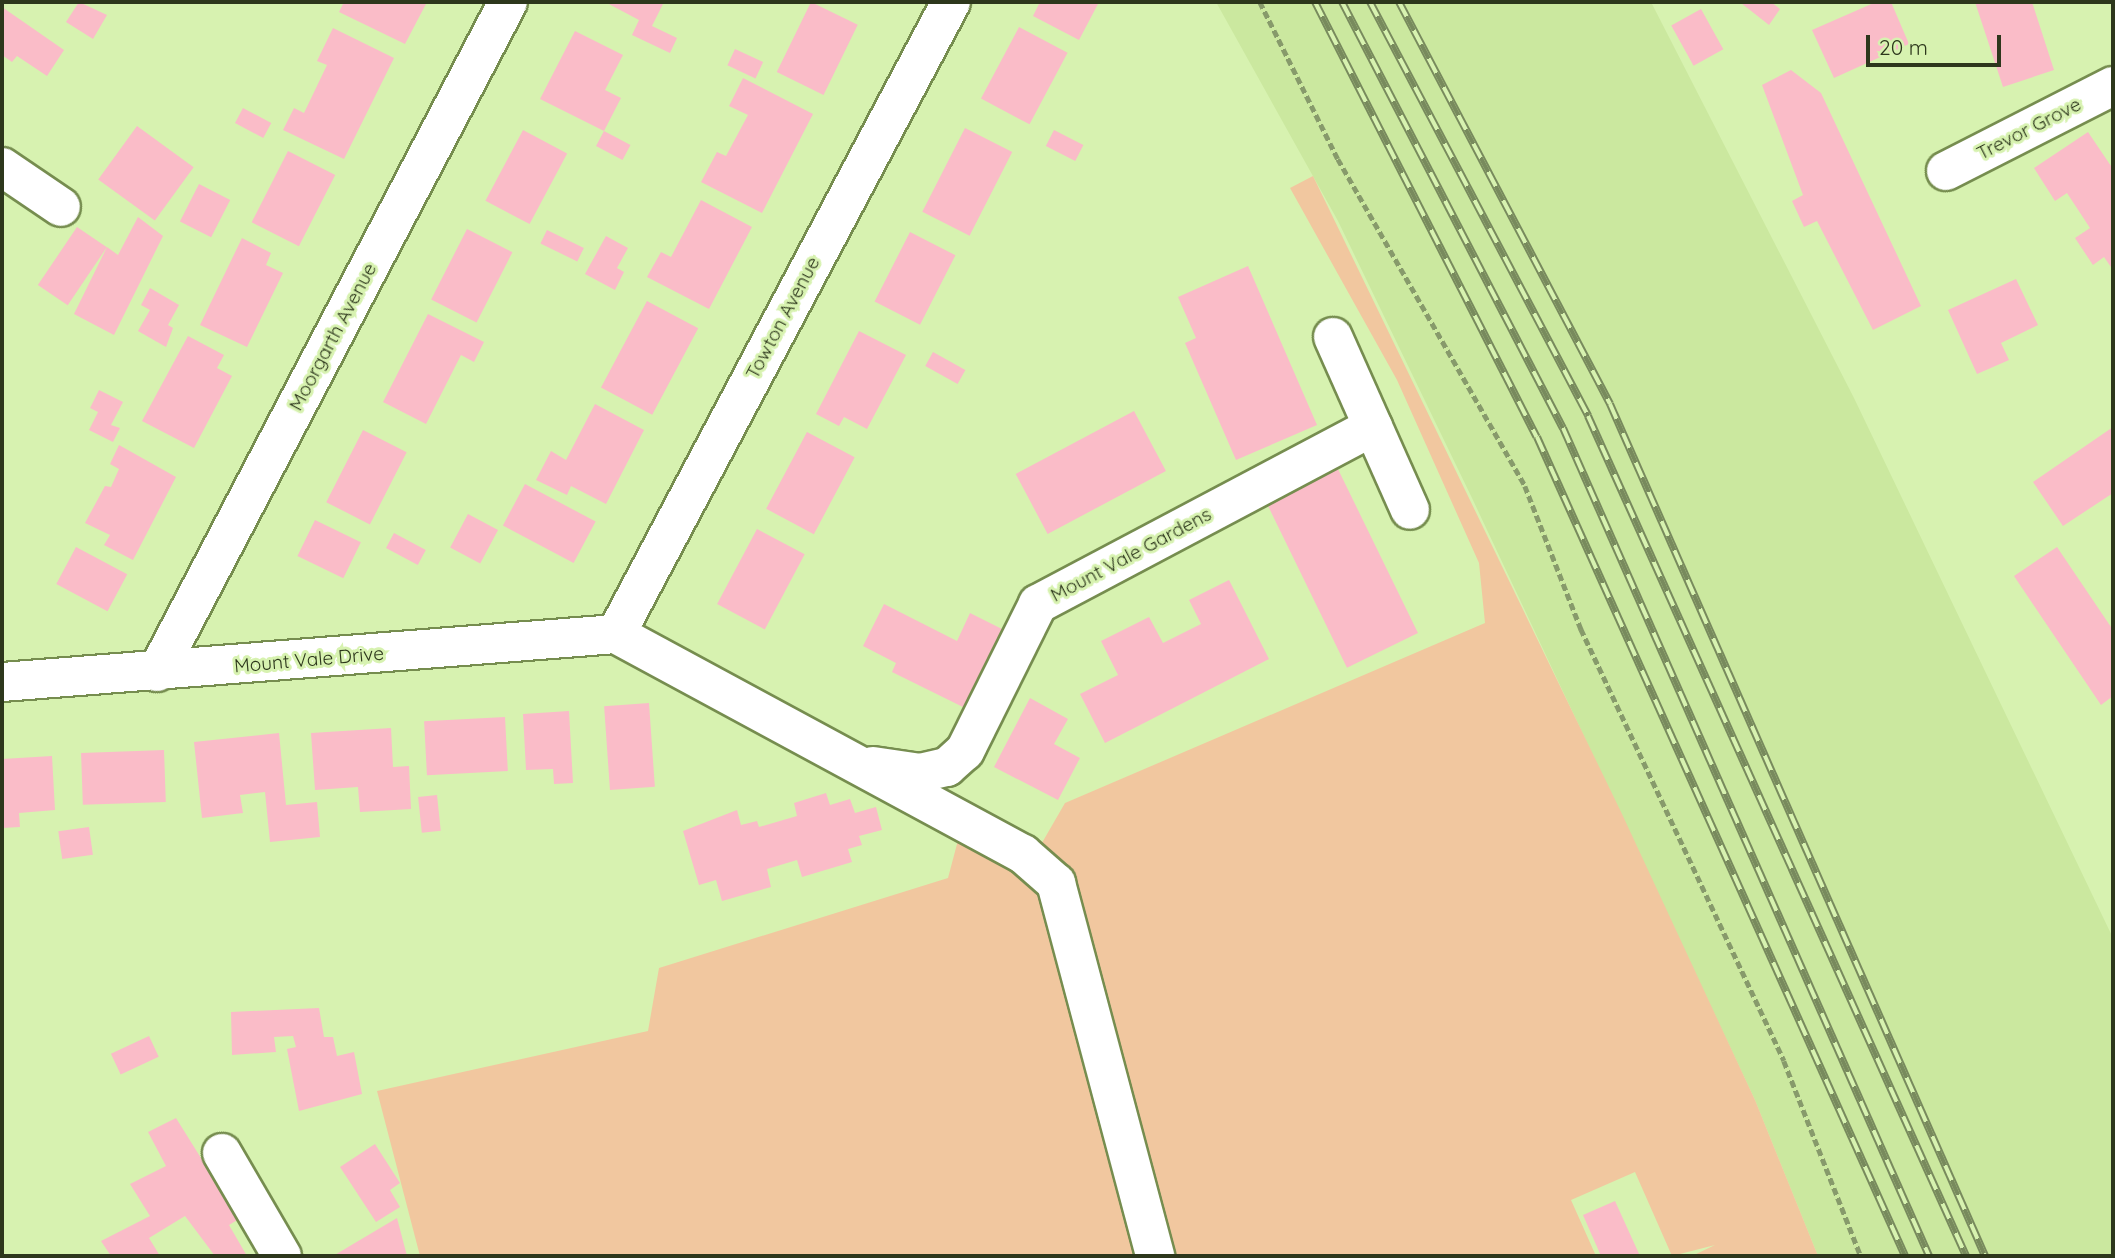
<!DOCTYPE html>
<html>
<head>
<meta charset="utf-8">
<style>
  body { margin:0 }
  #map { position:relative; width:2115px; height:1258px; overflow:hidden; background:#d7f2b0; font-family:Quicksand,sans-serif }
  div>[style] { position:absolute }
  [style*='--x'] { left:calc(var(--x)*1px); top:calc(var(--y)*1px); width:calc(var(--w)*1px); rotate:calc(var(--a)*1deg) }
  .built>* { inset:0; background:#cbe89f }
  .green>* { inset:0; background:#f1c79f }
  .building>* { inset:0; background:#fabcc8; transform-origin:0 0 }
  .path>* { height:4.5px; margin-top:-2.25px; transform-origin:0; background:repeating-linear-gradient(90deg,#879a6b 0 7px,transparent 0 10.5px) }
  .roads { filter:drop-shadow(2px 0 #768d4f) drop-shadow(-2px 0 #768d4f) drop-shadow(0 2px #768d4f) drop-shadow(0 -2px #768d4f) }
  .minor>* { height:38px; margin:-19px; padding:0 19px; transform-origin:19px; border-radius:19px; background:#fff }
  .rail>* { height:8px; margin-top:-4px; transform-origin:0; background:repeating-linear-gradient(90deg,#d7f2b0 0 16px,#788a5d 0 32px); box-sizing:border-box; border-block:2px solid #788a5d }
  span { translate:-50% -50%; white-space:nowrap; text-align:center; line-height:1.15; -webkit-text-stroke:6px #d7f2b0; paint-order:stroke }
  .street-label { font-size:19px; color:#2d371c }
  .frame { position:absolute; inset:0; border:4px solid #2d371c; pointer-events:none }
  .scale { position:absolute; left:1866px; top:35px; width:135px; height:32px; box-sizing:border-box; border:4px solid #2d371c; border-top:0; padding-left:9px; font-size:21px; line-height:24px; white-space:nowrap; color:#2d371c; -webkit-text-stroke:5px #d7f2b0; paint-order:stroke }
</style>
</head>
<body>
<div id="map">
  <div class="built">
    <div style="clip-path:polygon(1216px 2px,1651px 2px,1854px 398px,2113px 938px,2113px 1256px,1818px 1256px,1755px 1100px,1472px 498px,1338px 221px)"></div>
  </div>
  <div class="green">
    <div style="clip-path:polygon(1313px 176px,1622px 814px,1755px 1100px,1818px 1256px,1692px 1256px,1715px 1245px,1672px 1256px,1635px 1172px,1571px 1200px,1596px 1256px,420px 1256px,377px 1091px,648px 1031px,659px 968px,948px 878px,961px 829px,1028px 867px,1065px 803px,1485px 623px,1479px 563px,1397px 380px,1290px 188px)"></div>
  </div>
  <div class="building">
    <div style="clip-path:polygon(79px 2px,107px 15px,93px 39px,66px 22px)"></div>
    <div style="clip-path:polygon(344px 2px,427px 2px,405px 44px,339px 12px)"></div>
    <div style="clip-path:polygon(605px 2px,664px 2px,652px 26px,677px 38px,670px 53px,632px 35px,639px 20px)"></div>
    <div style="left:811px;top:2px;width:52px;height:78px;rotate:26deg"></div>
    <div style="clip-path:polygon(1040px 2px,1099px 2px,1079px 40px,1033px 16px)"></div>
    <div style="clip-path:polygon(1771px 2px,1780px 9px,1769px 25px,1741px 3px)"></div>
    <div style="clip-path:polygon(1876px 2px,1891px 2px,1909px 44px,1834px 78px,1812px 30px)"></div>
    <div style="clip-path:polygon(1975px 2px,2032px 2px,2054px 70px,2003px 87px)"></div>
    <div style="clip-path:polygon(2px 7px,64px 50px,47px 76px,17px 56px,12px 62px,2px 55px)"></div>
    <div style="left:1701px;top:9px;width:46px;height:34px;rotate:61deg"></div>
    <div style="left:1019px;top:27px;width:55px;height:81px;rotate:28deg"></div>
    <div style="clip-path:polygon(333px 28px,394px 58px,344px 159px,283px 130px,294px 108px,304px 113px,327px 65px,317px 61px)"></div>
    <div style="clip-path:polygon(575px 31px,623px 55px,605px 90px,621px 98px,604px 131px,540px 99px)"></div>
    <div style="left:735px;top:49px;width:31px;height:18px;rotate:25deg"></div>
    <div style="clip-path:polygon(1791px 70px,1821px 93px,1921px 306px,1873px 330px,1817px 221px,1804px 227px,1792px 201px,1803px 195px,1762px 85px)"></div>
    <div style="clip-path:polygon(743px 78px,813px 114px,762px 213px,701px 182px,717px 152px,726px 156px,748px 115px,729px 106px)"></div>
    <div style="left:243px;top:108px;width:32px;height:17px;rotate:28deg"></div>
    <div style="left:137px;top:126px;width:70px;height:66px;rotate:36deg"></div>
    <div style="left:965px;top:128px;width:53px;height:94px;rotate:27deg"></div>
    <div style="left:523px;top:130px;width:50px;height:80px;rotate:28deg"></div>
    <div style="left:1054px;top:130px;width:33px;height:18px;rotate:27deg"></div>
    <div style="left:604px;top:131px;width:30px;height:17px;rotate:28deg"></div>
    <div style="clip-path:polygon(2088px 132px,2113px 169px,2113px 270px,2104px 257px,2093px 265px,2075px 238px,2090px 228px,2067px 193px,2055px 201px,2034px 168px)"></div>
    <div style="left:288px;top:151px;width:53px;height:80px;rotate:27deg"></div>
    <div style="left:199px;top:184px;width:35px;height:42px;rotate:27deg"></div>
    <div style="clip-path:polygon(701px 200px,752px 227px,709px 309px,647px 277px,661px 252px,671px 257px)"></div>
    <div style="clip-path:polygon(138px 217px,163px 236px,114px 335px,74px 314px,107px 247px,118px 255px)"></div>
    <div style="left:77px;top:227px;width:36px;height:70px;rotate:34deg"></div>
    <div style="left:467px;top:229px;width:51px;height:79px;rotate:27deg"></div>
    <div style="left:547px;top:230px;width:41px;height:15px;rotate:26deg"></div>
    <div style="left:910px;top:232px;width:51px;height:78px;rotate:27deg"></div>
    <div style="clip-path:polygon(606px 236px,628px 248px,617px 268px,624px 272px,615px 290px,585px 274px)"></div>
    <div style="clip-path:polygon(242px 238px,271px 253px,266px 265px,283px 273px,247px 347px,200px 325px)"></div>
    <div style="clip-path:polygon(1248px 266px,1317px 425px,1236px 460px,1185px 343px,1196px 338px,1178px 297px)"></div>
    <div style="clip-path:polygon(2016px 279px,2038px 325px,2001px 343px,2009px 360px,1977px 374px,1948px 310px)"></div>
    <div style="clip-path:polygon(150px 288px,179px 305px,168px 325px,173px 328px,166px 347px,138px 331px,150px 310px,141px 305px)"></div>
    <div style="left:647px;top:301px;width:58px;height:98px;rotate:28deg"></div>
    <div style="clip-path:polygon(428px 314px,484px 342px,474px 362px,461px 355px,426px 424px,383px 402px)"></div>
    <div style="clip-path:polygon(859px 331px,906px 355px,867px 429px,844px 417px,839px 426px,816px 414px)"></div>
    <div style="clip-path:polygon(188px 336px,224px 355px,217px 368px,232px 376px,194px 448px,142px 421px)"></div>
    <div style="left:933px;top:352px;width:37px;height:16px;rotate:29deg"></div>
    <div style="clip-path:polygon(99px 390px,123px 402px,111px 425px,120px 428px,113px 442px,89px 430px,98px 412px,90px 408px)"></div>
    <div style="clip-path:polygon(595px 404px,644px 430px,606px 504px,571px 486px,567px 495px,536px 480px,551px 451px,566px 460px)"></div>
    <div style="left:1134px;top:411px;width:68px;height:134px;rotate:62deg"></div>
    <div style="clip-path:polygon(2113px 427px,2113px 493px,2063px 526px,2033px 482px)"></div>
    <div style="left:363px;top:430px;width:49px;height:81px;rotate:27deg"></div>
    <div style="left:807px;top:432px;width:54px;height:87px;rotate:28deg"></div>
    <div style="clip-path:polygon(119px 445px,176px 477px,133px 560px,104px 545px,110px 535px,85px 523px,105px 486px,111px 487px,119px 469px,110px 464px)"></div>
    <div style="left:1336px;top:465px;width:187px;height:79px;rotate:64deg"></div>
    <div style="left:525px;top:484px;width:80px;height:47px;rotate:28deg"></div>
    <div style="left:468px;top:514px;width:34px;height:38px;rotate:28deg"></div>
    <div style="left:315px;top:520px;width:51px;height:40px;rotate:26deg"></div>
    <div style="left:757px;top:529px;width:54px;height:85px;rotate:28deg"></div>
    <div style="left:394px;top:533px;width:36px;height:17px;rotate:28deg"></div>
    <div style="left:76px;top:547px;width:58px;height:42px;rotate:28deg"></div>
    <div style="clip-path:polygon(2057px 547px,2113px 630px,2113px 696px,2101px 705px,2014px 576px)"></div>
    <div style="clip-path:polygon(1229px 580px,1269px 659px,1105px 743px,1080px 694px,1118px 675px,1101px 641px,1149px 617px,1163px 643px,1201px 624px,1189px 600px)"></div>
    <div style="clip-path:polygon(884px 604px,957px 641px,970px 613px,1008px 632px,969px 710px,892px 672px,896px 663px,863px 646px)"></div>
    <div style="clip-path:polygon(1030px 698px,1068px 719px,1054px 744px,1080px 758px,1058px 800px,994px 767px)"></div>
    <div style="left:649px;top:703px;width:84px;height:45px;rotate:86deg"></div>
    <div style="clip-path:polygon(569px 711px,573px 783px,554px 784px,553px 769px,526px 770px,523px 714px)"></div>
    <div style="left:505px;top:717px;width:54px;height:81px;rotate:87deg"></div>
    <div style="clip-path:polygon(391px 728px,393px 767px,409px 766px,411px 809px,360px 812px,358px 787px,315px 790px,311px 733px)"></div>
    <div style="clip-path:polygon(279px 733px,286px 805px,317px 802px,320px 837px,270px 842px,265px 792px,240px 795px,243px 813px,202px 818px,194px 742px)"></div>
    <div style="left:164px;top:750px;width:52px;height:83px;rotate:88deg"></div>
    <div style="clip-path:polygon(52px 756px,55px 810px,19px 813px,20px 827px,2px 828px,2px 759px)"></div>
    <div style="clip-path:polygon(826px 793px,830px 805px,850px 799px,855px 813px,876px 807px,882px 830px,859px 836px,862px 845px,848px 849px,852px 862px,802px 877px,797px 860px,767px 869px,771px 887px,722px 901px,716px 880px,699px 885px,683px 831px,737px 810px,741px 825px,757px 821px,759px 827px,797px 816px,794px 803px)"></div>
    <div style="left:437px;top:795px;width:36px;height:19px;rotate:84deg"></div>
    <div style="left:89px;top:827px;width:28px;height:31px;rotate:82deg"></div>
    <div style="clip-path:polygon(319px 1008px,324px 1037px,333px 1037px,337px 1056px,354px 1052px,362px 1094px,299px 1111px,287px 1049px,296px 1047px,293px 1036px,274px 1037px,276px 1052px,232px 1055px,231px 1012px)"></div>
    <div style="left:149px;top:1036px;width:23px;height:42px;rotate:65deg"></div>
    <div style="clip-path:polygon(176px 1118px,239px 1219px,229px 1225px,247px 1256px,215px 1256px,185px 1216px,149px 1238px,160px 1256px,111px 1256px,101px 1241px,150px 1216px,130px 1184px,166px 1166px,148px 1132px)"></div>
    <div style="clip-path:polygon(375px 1144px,400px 1183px,390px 1190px,400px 1207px,376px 1222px,340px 1167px)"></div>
    <div style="clip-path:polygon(1615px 1201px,1640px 1256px,1601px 1256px,1583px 1215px)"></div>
    <div style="clip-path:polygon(397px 1218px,407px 1256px,333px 1256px)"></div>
  </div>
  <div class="path">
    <div style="--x:1260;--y:2;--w:175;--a:63.6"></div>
    <div style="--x:1338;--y:159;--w:377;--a:60.2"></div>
    <div style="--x:1525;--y:486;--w:154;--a:68.6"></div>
    <div style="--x:1581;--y:629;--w:477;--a:64.8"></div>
    <div style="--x:1784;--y:1061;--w:210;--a:68.5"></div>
  </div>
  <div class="roads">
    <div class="minor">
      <div style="--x:2;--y:167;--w:71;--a:34.1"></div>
      <div style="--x:1946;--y:171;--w:187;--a:-27"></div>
      <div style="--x:1333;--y:337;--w:189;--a:66"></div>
      <div style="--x:616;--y:634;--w:463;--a:28.4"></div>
      <div style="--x:1023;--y:854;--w:44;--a:41.3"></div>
      <div style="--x:1056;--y:883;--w:386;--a:75.1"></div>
      <div style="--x:616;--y:634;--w:715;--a:-62.07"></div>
      <div style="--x:157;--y:672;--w:756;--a:-62.35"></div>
      <div style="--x:2;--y:682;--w:616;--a:-4.47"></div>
      <div style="--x:873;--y:766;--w:48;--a:8.5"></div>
      <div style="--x:920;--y:773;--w:28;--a:-13"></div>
      <div style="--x:947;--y:767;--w:24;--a:-42"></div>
      <div style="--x:965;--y:751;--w:164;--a:-63.6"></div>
      <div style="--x:1038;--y:604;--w:379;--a:-27.9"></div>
      <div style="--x:222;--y:1153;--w:119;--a:59.8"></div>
    </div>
  </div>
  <div class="rail">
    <div style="--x:1315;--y:2;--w:488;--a:63"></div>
    <div style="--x:1537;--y:437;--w:898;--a:65.8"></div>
    <div style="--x:1342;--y:2;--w:480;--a:62.6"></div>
    <div style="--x:1563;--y:428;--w:905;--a:66.15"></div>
    <div style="--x:1370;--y:2;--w:468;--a:62.2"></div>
    <div style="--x:1588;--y:416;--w:921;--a:65.77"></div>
    <div style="--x:1399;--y:2;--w:454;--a:62.3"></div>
    <div style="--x:1610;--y:404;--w:931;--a:66.24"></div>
  </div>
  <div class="street-label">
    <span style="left:2029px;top:129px;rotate:-27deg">Trevor Grove</span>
    <span style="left:783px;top:318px;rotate:-62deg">Towton Avenue</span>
    <span style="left:333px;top:337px;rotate:-62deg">Moorgarth Avenue</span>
    <span style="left:1131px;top:555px;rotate:-28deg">Mount Vale Gardens</span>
    <span style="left:309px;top:660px;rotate:-5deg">Mount Vale Drive</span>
  </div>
  <div class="frame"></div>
  <div class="scale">20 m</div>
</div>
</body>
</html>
